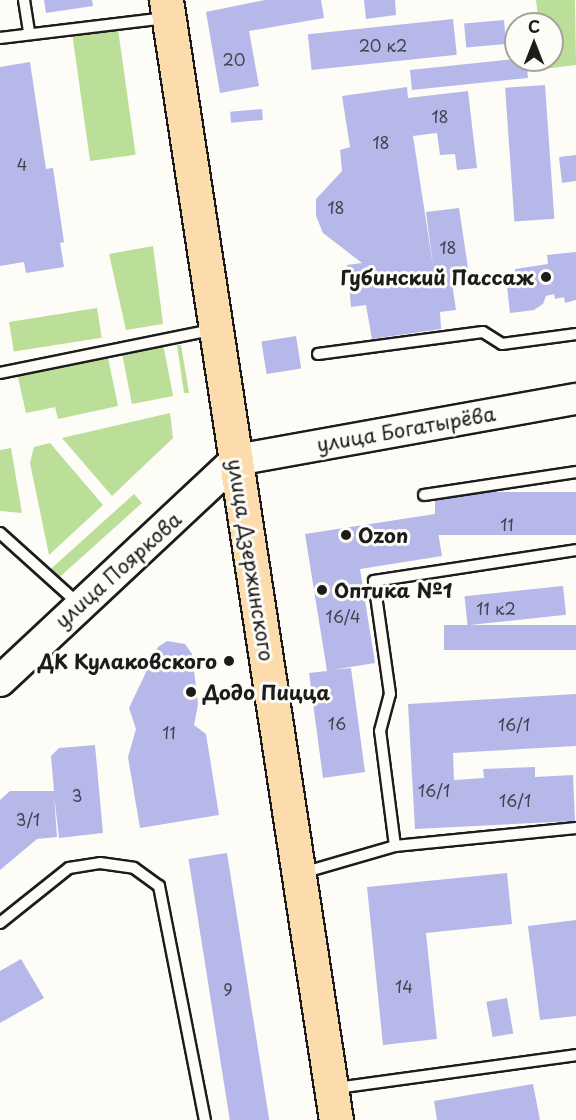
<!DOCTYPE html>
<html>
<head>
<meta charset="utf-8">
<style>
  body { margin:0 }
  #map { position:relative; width:576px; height:1120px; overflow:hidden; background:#fdfcf7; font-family:"Playpen Sans",sans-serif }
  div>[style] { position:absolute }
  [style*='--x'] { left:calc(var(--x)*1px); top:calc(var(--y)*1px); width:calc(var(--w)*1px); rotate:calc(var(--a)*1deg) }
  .green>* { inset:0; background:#bbde98; transform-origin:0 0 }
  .building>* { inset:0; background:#b6b8ea; transform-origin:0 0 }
  .roads { filter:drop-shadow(2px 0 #1c1c1c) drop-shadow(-2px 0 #1c1c1c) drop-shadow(0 2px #1c1c1c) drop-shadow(0 -2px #1c1c1c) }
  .lane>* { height:10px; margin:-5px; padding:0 5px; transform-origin:5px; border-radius:5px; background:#fdfcf7 }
  .secondary>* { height:30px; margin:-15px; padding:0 15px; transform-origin:15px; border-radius:15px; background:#fdfcf7 }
  .primary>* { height:33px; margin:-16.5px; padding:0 16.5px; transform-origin:16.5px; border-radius:16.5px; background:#fcdcac }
  .dots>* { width:16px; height:16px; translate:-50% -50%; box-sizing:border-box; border:3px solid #fdfcf7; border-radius:50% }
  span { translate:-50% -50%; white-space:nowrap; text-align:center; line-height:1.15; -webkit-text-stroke:6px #fdfcf7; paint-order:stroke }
  .number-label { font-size:16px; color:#424350 }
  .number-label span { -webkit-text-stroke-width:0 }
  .poi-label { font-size:20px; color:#1c1c1c; font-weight:700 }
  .right { translate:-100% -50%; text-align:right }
  .left { translate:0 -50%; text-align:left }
  .street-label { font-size:20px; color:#1c1c1c }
  .north { position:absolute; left:504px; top:12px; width:60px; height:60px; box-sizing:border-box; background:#fdfcf7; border:2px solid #a3a29f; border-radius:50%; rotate:0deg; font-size:16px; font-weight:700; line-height:24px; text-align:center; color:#1c1c1c }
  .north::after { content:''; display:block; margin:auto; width:21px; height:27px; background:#1c1c1c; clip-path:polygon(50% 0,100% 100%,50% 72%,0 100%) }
</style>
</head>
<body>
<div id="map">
  <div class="green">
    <div style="clip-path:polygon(536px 0,575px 0,576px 65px,544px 69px,543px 60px,552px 60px,552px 24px,539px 24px)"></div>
    <div style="left:117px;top:22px;width:134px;height:46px;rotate:82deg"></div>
    <div style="clip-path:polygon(153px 246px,163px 324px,126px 330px,109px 254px)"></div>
    <div style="left:97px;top:308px;width:30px;height:89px;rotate:81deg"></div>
    <div style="left:163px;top:344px;width:53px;height:42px;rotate:79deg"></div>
    <div style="clip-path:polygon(177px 345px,181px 345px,189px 393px,184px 393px)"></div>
    <div style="clip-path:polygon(107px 353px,118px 406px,58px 419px,55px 407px,26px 413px,17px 373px)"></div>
    <div style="clip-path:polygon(170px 413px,173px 438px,112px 496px,62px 438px)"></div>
    <div style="clip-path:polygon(50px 443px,103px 505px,49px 555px,30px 463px,34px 447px)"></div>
    <div style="clip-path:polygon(11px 448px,22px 513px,0 511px,0 450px)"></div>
    <div style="left:134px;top:494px;width:12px;height:112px;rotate:48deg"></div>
  </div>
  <div class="building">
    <div style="clip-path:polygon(44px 0,92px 0,93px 6px,46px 13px)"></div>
    <div style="clip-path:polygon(265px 0,321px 0,324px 18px,249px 31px,259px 86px,220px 93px,206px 12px)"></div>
    <div style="clip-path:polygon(364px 0,395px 0,396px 15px,366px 19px)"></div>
    <div style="left:453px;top:19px;width:36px;height:146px;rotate:84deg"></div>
    <div style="left:504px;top:20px;width:24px;height:40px;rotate:85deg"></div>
    <div style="clip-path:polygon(516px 59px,526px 60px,528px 78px,412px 90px,410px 70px)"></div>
    <div style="clip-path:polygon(30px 62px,46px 169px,53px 168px,64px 242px,60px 243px,64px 267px,26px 273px,24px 262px,0 266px,0 67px)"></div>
    <div style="left:545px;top:85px;width:134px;height:40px;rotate:86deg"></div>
    <div style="clip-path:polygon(407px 87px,408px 98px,468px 91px,477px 168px,457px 170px,455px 154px,440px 155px,437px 133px,413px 136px,433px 266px,426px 212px,459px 208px,470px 281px,452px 283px,456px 310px,440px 312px,441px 329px,372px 339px,366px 305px,351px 307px,347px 265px,362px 263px,323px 233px,316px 216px,316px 199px,342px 171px,340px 150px,350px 147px,342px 96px)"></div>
    <div style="left:262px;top:109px;width:11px;height:32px;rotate:85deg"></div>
    <div style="clip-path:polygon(576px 155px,576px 181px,562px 183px,559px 157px)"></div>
    <div style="clip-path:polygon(576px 252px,576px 300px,565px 303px,564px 297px,555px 299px,554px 294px,546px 296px,543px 304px,534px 310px,510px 313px,507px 287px,517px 286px,515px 269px,548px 264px,547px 255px)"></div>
    <div style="left:296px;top:336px;width:33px;height:35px;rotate:81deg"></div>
    <div style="left:576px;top:492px;width:43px;height:141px;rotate:90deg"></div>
    <div style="clip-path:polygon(435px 514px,442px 556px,360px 569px,375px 663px,332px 670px,351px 668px,365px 772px,323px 778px,309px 673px,327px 671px,305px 534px)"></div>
    <div style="left:563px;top:586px;width:29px;height:99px;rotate:84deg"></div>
    <div style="left:576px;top:625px;width:25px;height:132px;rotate:90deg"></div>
    <div style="clip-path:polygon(167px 641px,185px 644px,192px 654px,198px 704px,194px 725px,206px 734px,219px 815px,140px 828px,128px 757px,136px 729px,129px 708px,158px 647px)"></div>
    <div style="clip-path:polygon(576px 694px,576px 746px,453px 753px,454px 780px,484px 778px,483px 769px,535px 767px,535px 777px,573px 775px,575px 821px,415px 829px,408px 704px)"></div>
    <div style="clip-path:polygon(95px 745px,103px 833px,59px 838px,54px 795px,57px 837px,37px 839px,0 870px,0 800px,10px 791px,54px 791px,51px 756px,59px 748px)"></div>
    <div style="left:227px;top:853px;width:270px;height:39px;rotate:81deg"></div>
    <div style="clip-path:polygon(507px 873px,512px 924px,426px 933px,437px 1039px,383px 1045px,367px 887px)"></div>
    <div style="clip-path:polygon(576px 920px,576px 1016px,540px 1020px,528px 926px)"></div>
    <div style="clip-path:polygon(21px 959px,44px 998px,0 1023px,0 971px)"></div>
    <div style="left:507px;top:998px;width:36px;height:21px;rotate:80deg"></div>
    <div style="clip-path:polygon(533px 1084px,540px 1120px,437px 1120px,434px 1101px)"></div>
  </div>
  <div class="roads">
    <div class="lane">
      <div style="--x:24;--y:0;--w:33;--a:81"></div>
      <div style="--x:0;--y:38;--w:167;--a:-6.9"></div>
      <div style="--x:318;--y:354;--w:166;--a:-7.6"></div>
      <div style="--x:483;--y:332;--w:22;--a:32"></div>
      <div style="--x:502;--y:344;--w:75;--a:-7.7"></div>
      <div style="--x:0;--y:373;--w:215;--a:-11.5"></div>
      <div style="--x:424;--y:495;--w:154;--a:-8.6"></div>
      <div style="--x:0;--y:533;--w:108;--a:42"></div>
      <div style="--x:395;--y:846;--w:116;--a:-97.4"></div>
      <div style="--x:380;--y:731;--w:38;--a:-75"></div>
      <div style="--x:390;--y:694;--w:114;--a:-98.1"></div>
      <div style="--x:374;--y:581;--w:204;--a:-8.7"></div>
      <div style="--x:302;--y:873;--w:97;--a:-16.2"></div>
      <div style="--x:395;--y:846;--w:182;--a:-5.7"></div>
      <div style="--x:0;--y:923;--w:88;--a:-38.6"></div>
      <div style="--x:69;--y:868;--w:31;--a:-9"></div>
      <div style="--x:100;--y:863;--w:34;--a:8"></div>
      <div style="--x:134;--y:868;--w:31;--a:36"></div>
      <div style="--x:159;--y:886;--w:238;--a:78.9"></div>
      <div style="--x:336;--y:1088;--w:242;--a:-7.8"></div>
    </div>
    <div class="secondary">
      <div style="--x:0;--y:681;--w:323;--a:-43.1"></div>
      <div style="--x:236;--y:460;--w:345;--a:-10.2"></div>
    </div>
    <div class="primary">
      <div style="--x:166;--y:0;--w:1133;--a:81.37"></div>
    </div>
  </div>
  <div class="dots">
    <div style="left:546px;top:277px;background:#1c1c1c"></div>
    <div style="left:346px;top:535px;background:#1c1c1c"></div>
    <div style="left:322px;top:590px;background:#1c1c1c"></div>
    <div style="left:229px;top:661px;background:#1c1c1c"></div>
    <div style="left:191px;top:692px;background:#1c1c1c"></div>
  </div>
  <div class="number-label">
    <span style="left:383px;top:45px">20 к2</span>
    <span style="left:234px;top:59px">20</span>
    <span style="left:440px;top:116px">18</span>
    <span style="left:381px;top:142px">18</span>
    <span style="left:22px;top:164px">4</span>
    <span style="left:336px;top:207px">18</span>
    <span style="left:448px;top:247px">18</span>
    <span style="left:507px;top:524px">11</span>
    <span style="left:496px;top:608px">11 к2</span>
    <span style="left:343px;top:616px">16/4</span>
    <span style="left:337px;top:723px">16</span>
    <span style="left:514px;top:724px">16/1</span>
    <span style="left:169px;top:732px">11</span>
    <span style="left:434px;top:790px">16/1</span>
    <span style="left:77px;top:795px">3</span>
    <span style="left:515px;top:800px">16/1</span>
    <span style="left:28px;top:819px">3/1</span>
    <span style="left:404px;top:986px">14</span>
    <span style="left:228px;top:989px">9</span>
  </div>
  <div class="poi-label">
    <span class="right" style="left:534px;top:277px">Губинский Пассаж</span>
    <span class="left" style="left:358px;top:535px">Ozon</span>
    <span class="left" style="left:334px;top:590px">Оптика №1</span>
    <span class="right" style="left:217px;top:661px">ДК Кулаковского</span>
    <span class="left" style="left:203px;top:692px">Додо Пицца</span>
  </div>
  <div class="street-label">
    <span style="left:406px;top:429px;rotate:-10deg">улица Богатырёва</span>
    <span style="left:251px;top:560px;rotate:81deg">улица Дзержинского</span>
    <span style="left:118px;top:570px;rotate:-42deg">улица Пояркова</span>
  </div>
  <div class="north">С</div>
</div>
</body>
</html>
